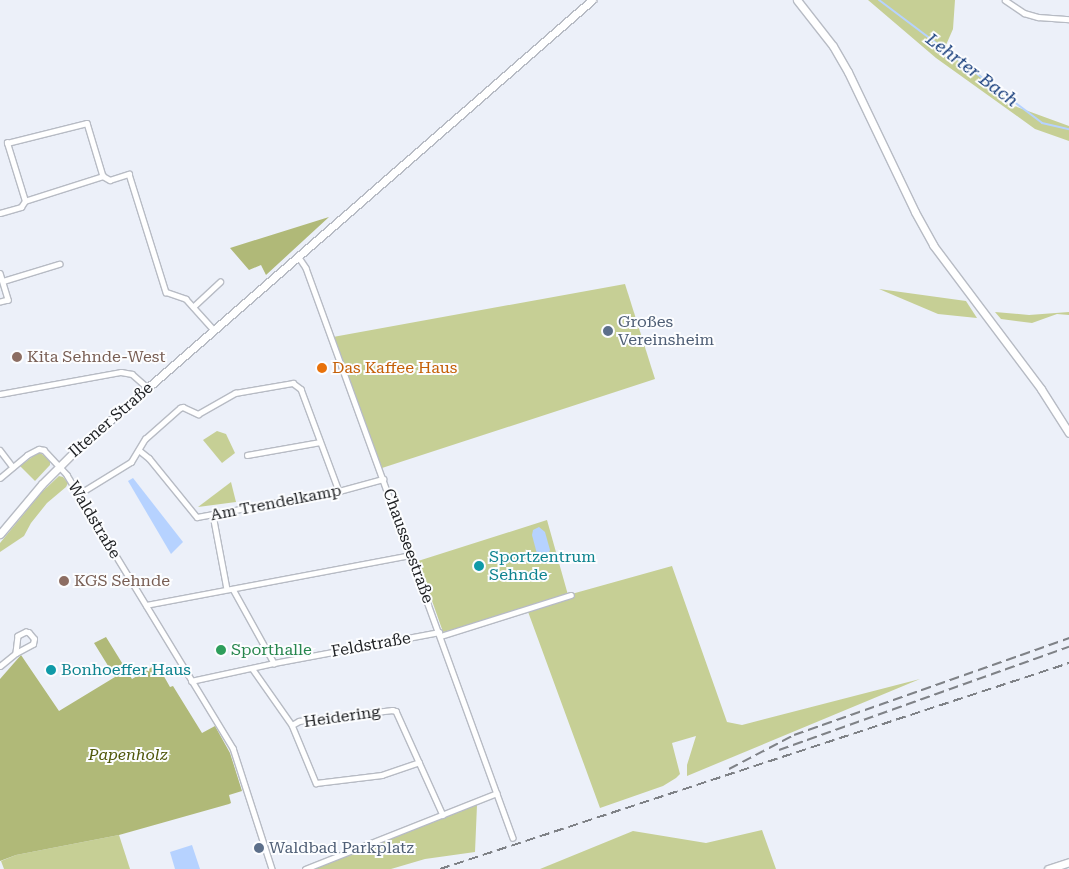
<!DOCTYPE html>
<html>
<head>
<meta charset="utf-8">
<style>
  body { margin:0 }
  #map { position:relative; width:1069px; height:869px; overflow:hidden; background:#ecf0f9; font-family:"Roboto Serif",serif }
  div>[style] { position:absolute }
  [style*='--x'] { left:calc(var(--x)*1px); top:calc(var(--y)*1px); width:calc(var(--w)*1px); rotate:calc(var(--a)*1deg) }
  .green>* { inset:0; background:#c6cf95 }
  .forest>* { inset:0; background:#b0b978 }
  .water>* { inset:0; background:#b6d2ff }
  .stream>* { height:2px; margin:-1px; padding:0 1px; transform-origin:1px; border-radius:1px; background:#b6d2ff }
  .roads { filter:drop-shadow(1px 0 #b7bbc4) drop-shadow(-1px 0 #b7bbc4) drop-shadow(0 1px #b7bbc4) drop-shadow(0 -1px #b7bbc4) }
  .minor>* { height:4.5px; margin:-2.25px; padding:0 2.25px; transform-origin:2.25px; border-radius:2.25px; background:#fff }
  .primary>* { height:7px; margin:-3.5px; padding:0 3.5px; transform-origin:3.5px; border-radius:3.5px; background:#fff }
  .rail>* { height:2px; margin-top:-1px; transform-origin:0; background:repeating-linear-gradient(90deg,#7f8287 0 10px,transparent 0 15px) }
  .dots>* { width:14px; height:14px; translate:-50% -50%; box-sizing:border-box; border:2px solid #fcfdff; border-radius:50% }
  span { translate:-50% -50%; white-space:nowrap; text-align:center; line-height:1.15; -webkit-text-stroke:4px #fcfdff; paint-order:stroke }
  .service-label { font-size:16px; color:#4e5e75 }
  .left { translate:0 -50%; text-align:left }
  .education-label { font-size:16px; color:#785e54 }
  .food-label { font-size:16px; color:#c56008 }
  .street-label { font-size:16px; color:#1e2023 }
  .culture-label { font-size:16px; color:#0d838f }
  .leisure-label { font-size:16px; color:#27864d }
  .park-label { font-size:16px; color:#50570a; font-style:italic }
  .water-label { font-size:18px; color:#143b7a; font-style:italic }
</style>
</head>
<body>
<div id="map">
  <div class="green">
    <div style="clip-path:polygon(868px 0,955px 0,953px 29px,946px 45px,1017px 107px,1069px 126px,1069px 141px,1035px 129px,936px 58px)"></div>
    <div style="clip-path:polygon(625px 284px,655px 379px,382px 468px,333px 337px)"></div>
    <div style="clip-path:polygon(879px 289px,966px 301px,977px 318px,938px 314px)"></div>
    <div style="clip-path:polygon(995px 312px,1029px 315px,1069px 312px,1069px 315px,1057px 314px,1032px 323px,1001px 319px)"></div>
    <div style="clip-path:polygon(217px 431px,226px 434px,235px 453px,222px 463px,203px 440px)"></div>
    <div style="clip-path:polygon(39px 452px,50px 460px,50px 465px,35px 481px,20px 466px)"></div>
    <div style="clip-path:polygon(59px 476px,63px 477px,68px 483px,66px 487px,47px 503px,31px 523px,24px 536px,0 552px,0 543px,42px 492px)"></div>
    <div style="clip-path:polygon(231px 482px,236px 502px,198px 507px)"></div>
    <div style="clip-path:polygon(547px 520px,568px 595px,672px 566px,727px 722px,742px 725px,920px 679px,687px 776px,687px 765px,696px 736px,672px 743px,680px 774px,676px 778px,663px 786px,600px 808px,527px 609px,443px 632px,418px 561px)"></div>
    <div style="clip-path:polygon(477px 805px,475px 852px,425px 859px,391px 869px,315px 869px)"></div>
    <div style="clip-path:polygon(762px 830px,776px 869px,540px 869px,633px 831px,706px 843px)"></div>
    <div style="clip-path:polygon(119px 835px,130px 869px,4px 869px,1px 861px,16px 855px)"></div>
  </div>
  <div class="forest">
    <div style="clip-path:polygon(329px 217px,266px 275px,261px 265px,249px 270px,230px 248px)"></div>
    <div style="clip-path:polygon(106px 637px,132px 679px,157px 664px,170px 687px,173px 686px,202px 733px,215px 726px,230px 753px,242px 791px,229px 795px,231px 803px,229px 804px,119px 835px,16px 855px,0 861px,0 679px,21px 655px,59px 711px,115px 677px,94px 643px)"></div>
  </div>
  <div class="water">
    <div style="clip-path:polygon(133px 478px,183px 542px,171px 554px,128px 481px)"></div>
    <div style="clip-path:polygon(539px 527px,545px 532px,550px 550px,548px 554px,542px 556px,537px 554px,532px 535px,533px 530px)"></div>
    <div style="clip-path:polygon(192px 845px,200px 869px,175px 869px,170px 852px)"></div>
  </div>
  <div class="stream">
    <div style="--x:879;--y:0;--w:204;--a:37"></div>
    <div style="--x:1042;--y:123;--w:28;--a:13"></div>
  </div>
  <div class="roads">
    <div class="minor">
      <div style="--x:1005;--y:0;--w:23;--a:34"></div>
      <div style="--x:1024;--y:13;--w:15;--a:16"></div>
      <div style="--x:1038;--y:17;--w:31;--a:4"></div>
      <div style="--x:25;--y:201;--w:61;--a:-107.2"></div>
      <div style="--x:7;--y:143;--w:82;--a:-14"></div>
      <div style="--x:87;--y:123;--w:55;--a:73.2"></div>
      <div style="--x:0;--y:213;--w:22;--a:-16"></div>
      <div style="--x:21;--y:207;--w:7;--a:-56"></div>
      <div style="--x:25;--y:201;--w:82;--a:-17.8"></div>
      <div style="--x:103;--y:176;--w:8;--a:30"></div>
      <div style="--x:110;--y:180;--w:20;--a:-18"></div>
      <div style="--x:129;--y:174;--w:124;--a:72.6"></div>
      <div style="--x:166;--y:292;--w:21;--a:19"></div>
      <div style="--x:186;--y:299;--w:42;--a:47.9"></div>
      <div style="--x:298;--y:256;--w:14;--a:56"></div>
      <div style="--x:306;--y:268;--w:606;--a:70.04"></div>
      <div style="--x:0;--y:273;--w:28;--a:73"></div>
      <div style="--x:8;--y:300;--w:8;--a:166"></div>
      <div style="--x:3;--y:281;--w:59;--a:-16.9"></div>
      <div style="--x:193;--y:307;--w:37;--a:-43"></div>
      <div style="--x:0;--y:394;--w:123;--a:-10.3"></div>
      <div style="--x:121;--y:372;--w:11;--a:10"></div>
      <div style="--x:132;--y:374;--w:21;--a:41"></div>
      <div style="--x:0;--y:450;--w:21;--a:53"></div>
      <div style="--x:139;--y:450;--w:13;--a:39"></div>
      <div style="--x:149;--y:458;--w:76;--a:50.9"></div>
      <div style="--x:197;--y:517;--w:144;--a:-10.4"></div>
      <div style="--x:339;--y:491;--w:46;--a:-15.3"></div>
      <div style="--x:247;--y:455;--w:74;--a:-10.1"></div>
      <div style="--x:0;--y:478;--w:35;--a:-40"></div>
      <div style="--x:27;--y:455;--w:13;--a:-27"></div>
      <div style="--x:39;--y:449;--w:5;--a:11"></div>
      <div style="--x:44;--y:450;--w:34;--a:47"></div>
      <div style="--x:67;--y:475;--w:320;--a:58.7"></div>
      <div style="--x:233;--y:748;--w:127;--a:72.1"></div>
      <div style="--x:79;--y:494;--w:61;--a:-31.6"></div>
      <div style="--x:131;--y:462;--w:27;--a:-59"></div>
      <div style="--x:145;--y:439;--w:47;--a:-41.5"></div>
      <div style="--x:180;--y:408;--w:3;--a:-18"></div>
      <div style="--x:183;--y:407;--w:17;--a:25"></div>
      <div style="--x:198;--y:414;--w:43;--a:-29.6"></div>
      <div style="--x:235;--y:393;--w:59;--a:-9.8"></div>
      <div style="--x:293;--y:383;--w:10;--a:37"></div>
      <div style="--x:301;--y:389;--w:109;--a:69.6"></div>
      <div style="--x:213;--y:515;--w:75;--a:79.3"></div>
      <div style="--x:233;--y:589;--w:85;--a:61"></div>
      <div style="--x:146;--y:605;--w:270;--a:-10.7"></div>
      <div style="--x:441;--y:636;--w:136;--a:-17.5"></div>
      <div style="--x:0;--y:666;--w:21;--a:-39"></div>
      <div style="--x:16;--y:653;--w:19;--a:-28"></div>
      <div style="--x:33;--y:644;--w:5;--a:-79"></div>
      <div style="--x:34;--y:639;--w:8;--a:-130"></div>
      <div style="--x:29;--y:633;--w:3;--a:-162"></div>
      <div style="--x:26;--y:632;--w:9;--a:153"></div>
      <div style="--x:18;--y:636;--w:17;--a:97"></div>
      <div style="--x:252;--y:668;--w:70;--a:54.9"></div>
      <div style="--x:292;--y:725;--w:63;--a:67.5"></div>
      <div style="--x:316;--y:783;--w:66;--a:-6.9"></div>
      <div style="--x:382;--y:775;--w:39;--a:-19"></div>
      <div style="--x:191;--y:681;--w:85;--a:-12.2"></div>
      <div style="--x:274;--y:663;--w:168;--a:-10.6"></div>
      <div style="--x:292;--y:725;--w:8;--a:-30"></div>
      <div style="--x:299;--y:721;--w:94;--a:-6.7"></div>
      <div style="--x:392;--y:710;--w:4;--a:14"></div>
      <div style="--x:396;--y:711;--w:114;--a:65.7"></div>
      <div style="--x:305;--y:869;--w:206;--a:-21.6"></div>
    </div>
    <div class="primary">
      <div style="--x:797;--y:0;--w:58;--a:52"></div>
      <div style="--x:833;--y:46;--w:30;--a:60"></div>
      <div style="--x:848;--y:72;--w:155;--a:64.4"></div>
      <div style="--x:915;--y:212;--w:38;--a:61"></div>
      <div style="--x:933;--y:245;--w:180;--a:53.1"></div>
      <div style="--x:1041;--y:389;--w:52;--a:57.5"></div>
      <div style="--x:0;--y:534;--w:65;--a:-50"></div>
      <div style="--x:42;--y:484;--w:44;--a:-45"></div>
      <div style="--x:73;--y:453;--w:689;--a:-41.12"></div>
      <div style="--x:1048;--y:869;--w:22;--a:-18"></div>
    </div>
  </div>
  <div class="rail">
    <div style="--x:779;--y:750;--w:308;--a:-19.6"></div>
    <div style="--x:729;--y:769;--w:73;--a:-27.6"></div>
    <div style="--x:794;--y:735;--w:292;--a:-19.4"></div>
    <div style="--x:440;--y:869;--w:662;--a:-18.13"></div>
  </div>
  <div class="dots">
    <div style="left:608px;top:331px;background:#5c6f8a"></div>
    <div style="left:17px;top:357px;background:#8d6e63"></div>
    <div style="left:322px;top:368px;background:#e8710a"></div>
    <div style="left:479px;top:566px;background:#0f9aa8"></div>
    <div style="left:64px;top:581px;background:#8d6e63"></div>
    <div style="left:221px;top:650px;background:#2e9e5b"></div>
    <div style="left:51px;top:670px;background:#0f9aa8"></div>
    <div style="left:259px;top:848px;background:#5c6f8a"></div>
  </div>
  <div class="service-label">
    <span class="left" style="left:618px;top:331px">Großes<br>Vereinsheim</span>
    <span class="left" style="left:269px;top:848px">Waldbad Parkplatz</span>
  </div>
  <div class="education-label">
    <span class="left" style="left:27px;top:357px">Kita Sehnde-West</span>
    <span class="left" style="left:74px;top:581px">KGS Sehnde</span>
  </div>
  <div class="food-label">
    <span class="left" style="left:332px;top:368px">Das Kaffee Haus</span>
  </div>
  <div class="street-label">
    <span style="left:111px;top:420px;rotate:-41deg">Iltener Straße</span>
    <span style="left:276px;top:503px;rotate:-11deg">Am Trendelkamp</span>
    <span style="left:94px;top:520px;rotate:59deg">Waldstraße</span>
    <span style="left:408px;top:546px;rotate:70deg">Chausseestraße</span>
    <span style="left:371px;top:645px;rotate:-10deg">Feldstraße</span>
    <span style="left:342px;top:717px;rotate:-8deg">Heidering</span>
  </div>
  <div class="culture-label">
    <span class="left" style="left:489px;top:566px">Sportzentrum<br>Sehnde</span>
    <span class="left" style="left:61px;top:670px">Bonhoeffer Haus</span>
  </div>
  <div class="leisure-label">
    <span class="left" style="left:231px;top:650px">Sporthalle</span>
  </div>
  <div class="park-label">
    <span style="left:128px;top:755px">Papenholz</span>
  </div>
  <div class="water-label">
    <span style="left:972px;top:70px;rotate:37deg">Lehrter Bach</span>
  </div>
</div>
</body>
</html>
